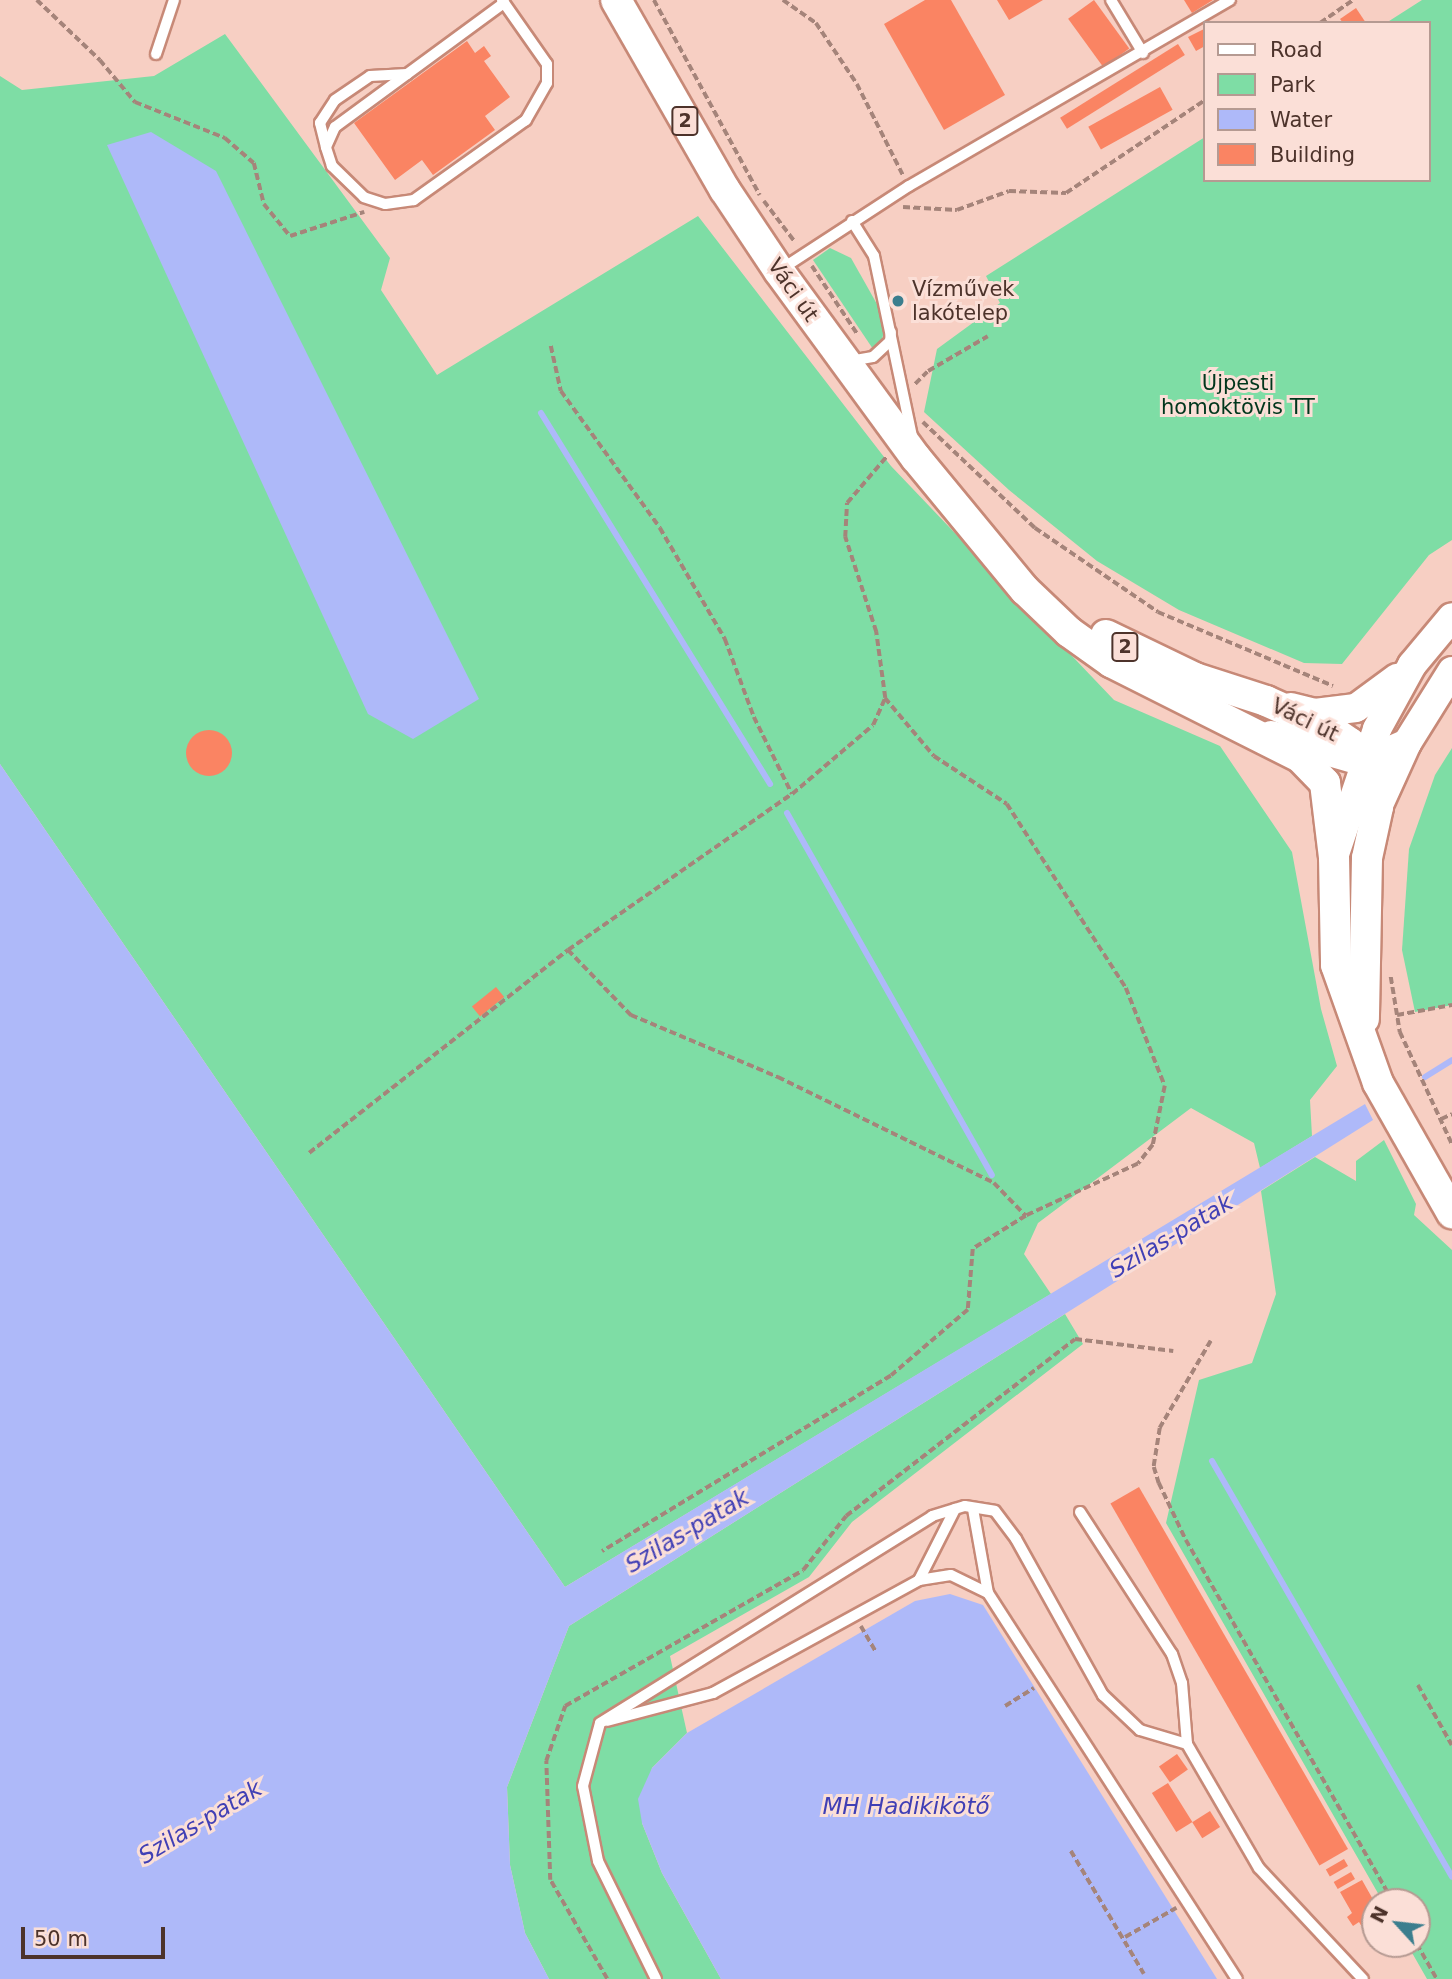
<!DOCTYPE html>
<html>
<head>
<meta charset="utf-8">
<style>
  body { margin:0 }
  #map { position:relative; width:1452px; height:1979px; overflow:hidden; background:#f7cfc3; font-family:"DejaVu Sans",sans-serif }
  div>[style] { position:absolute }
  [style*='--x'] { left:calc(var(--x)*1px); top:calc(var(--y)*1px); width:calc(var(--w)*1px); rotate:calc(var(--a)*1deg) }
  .green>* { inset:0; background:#7edda5 }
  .water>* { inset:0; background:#aeb9f9 }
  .stream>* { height:6px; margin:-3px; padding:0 3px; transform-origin:3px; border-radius:3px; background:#aeb9f9 }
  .building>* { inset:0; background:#fa8463; transform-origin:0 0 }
  .round { border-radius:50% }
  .path>* { height:3.5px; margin-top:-1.75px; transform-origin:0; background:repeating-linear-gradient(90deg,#a5847a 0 7px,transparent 0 10.5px) }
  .roads { filter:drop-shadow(2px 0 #c78977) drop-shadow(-2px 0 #c78977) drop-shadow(0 2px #c78977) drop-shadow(0 -2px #c78977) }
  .service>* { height:10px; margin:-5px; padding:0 5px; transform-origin:5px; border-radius:5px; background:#fff }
  .secondary>* { height:28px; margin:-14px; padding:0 14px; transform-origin:14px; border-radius:14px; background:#fff }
  .primary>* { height:30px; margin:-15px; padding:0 15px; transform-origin:15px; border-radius:15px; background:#fff }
  .dots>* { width:19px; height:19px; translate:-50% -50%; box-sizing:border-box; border:4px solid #fbdfd7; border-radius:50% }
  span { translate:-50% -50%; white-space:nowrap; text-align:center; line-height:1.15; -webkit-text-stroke:6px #fbdfd7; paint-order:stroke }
  .shield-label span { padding:2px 5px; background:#fbdfd7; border:2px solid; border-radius:5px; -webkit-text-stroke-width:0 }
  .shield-label { font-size:19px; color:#4d332b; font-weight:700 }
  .poi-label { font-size:21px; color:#4d332b }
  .left { translate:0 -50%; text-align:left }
  .street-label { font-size:21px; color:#4d332b }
  .park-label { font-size:21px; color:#00361c }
  .water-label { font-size:23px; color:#403fb5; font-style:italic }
  .legend { position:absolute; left:1203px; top:21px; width:228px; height:161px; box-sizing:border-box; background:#fbdfd7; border:2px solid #b59a92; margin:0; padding:9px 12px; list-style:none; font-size:21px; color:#4d332b }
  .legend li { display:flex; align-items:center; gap:14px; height:35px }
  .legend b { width:35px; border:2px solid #b59a92 }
  .north { position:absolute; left:1361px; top:1888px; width:70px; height:70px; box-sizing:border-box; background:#fbdfd7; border:2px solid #b59a92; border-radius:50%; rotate:297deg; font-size:19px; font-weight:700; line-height:28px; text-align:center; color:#4d332b }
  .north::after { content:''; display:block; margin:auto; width:24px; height:32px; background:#3b7e8e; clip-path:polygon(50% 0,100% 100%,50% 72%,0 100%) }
  .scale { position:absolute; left:21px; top:1927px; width:144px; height:32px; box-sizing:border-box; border:4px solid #4d332b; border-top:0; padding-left:9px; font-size:21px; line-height:24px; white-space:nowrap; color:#4d332b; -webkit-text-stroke:5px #fbdfd7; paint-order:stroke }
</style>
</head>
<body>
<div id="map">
  <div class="green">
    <div style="clip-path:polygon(1422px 0,1452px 0,1452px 540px,1429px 555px,1342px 664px,1304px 663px,1179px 610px,1097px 561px,1009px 490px,924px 412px,937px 349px,1000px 303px,986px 276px,1205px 137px,1205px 180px,1429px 180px,1429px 23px,1386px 23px)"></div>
    <div style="clip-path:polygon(225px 34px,390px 258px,381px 290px,437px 375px,698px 216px,891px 466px,1114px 700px,1220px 746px,1292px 852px,1321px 1009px,1337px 1066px,1310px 1100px,1312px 1136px,1260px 1168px,1254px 1143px,1191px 1108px,1038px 1223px,1024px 1254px,1051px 1294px,565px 1587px,0 764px,0 76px,22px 90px,154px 76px)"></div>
    <div style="clip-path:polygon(830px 248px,851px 258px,886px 320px,882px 340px,873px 349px,813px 260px)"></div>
    <div style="clip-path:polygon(1452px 748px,1452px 1005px,1415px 1012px,1402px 950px,1409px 849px,1435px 775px)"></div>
    <div style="clip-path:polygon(1384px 1140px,1416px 1204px,1414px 1215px,1452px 1250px,1452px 1979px,1427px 1979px,1407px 1944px,1417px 1944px,1417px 1902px,1383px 1902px,1166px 1523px,1199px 1380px,1252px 1363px,1276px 1294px,1261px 1191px,1315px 1157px,1356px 1181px,1356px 1161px)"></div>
    <div style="clip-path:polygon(1065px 1314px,1083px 1344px,852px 1522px,809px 1577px,670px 1656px,687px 1733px,652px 1768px,642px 1823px,662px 1873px,721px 1979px,549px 1979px,525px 1933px,510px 1865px,507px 1787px,569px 1626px)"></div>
  </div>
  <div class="water">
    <div style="clip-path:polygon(151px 132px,216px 171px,479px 699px,413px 739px,368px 714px,107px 145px)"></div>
    <div style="clip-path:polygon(0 764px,565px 1587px,1365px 1104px,1373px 1120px,569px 1626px,507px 1787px,510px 1865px,525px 1933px,549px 1979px,0 1979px)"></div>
    <div style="clip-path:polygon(950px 1594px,983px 1605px,1217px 1979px,721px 1979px,662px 1873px,642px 1823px,638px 1799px,652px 1768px,687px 1733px,915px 1601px)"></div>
  </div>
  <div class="stream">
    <div style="--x:541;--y:413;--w:436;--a:58.3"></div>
    <div style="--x:787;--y:813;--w:416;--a:60.5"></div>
    <div style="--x:1425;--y:1077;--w:32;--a:-32"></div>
    <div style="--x:1212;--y:1461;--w:480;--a:60"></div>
  </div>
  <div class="building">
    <div style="clip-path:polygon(925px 0,951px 0,1005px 95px,944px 130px,884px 24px)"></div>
    <div style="clip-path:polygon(997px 0,1043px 0,1009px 20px)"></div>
    <div style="left:1094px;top:0;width:60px;height:32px;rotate:54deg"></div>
    <div style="clip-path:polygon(1184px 0,1213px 0,1192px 13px)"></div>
    <div style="clip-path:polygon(1356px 8px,1366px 23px,1343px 23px,1340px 19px)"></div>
    <div style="clip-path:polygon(1204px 29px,1205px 46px,1196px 51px,1188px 37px)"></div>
    <div style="clip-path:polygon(467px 41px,475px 53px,484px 46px,491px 56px,484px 61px,510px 97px,485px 116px,495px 130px,433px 175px,422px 160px,395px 180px,354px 123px)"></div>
    <div style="left:1178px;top:44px;width:13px;height:139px;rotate:58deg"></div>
    <div style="left:1160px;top:87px;width:26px;height:82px;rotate:61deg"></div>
    <div class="round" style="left:186px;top:730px;width:46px;height:46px"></div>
    <div style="left:496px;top:987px;width:13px;height:31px;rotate:51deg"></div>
    <div style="left:1139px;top:1487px;width:418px;height:33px;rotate:60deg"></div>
    <div style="left:1177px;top:1754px;width:19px;height:22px;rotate:55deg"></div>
    <div style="left:1168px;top:1783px;width:46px;height:19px;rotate:58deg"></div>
    <div style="left:1210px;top:1811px;width:19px;height:21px;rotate:58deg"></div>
    <div style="left:1344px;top:1859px;width:8px;height:21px;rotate:60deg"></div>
    <div style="left:1351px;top:1872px;width:8px;height:20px;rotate:60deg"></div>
    <div style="clip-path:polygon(1362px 1880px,1375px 1903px,1375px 1931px,1367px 1935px,1359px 1922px,1353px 1926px,1347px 1917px,1352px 1913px,1340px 1892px)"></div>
  </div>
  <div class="path">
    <div style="--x:37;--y:0;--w:87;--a:43.6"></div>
    <div style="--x:100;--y:60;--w:55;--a:50.2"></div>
    <div style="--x:135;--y:102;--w:97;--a:21.8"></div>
    <div style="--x:225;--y:138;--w:38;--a:41"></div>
    <div style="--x:254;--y:163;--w:42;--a:76.3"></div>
    <div style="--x:264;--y:204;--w:41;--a:50.9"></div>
    <div style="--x:290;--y:236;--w:78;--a:-18"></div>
    <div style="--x:654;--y:0;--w:222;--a:61.5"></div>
    <div style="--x:783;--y:0;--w:40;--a:34.9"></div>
    <div style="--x:816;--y:23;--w:73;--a:56.1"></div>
    <div style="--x:857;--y:84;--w:102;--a:63.2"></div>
    <div style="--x:1320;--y:23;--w:40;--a:-34.9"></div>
    <div style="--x:764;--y:201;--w:51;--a:52.9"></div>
    <div style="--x:903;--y:207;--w:54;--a:3.2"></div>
    <div style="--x:957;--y:210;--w:55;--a:-20.1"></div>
    <div style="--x:1009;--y:191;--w:57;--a:2"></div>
    <div style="--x:1066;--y:193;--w:167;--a:-33.8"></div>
    <div style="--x:812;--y:266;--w:83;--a:56.3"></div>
    <div style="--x:551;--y:346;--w:46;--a:77.5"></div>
    <div style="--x:561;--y:391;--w:169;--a:54.1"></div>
    <div style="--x:660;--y:528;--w:129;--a:59.6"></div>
    <div style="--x:725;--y:639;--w:83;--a:69.6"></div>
    <div style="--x:754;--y:717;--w:86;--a:63.7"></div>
    <div style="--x:915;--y:384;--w:18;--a:-45"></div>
    <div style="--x:928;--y:371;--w:69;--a:-30.3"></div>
    <div style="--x:923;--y:422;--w:154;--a:43.4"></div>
    <div style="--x:1035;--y:528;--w:149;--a:34.3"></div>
    <div style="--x:1158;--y:612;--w:190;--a:22.9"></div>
    <div style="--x:885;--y:698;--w:76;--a:49.8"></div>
    <div style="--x:934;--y:756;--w:87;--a:33.3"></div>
    <div style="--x:1007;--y:804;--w:219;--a:57.1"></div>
    <div style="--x:1126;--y:988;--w:105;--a:68.3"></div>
    <div style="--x:1165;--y:1086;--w:60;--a:101.5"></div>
    <div style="--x:1153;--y:1145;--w:24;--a:128"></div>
    <div style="--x:1138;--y:1164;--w:123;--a:155.1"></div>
    <div style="--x:568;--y:950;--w:91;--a:45.9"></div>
    <div style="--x:631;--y:1015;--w:160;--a:22.9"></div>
    <div style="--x:778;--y:1077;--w:241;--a:26.1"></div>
    <div style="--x:994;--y:1183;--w:46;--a:45.9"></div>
    <div style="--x:1026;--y:1216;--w:62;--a:148.1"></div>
    <div style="--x:973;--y:1249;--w:61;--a:94.7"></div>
    <div style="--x:968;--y:1310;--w:101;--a:139.4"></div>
    <div style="--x:891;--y:1376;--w:338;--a:148.7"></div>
    <div style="--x:1391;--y:977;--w:56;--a:80.7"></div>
    <div style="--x:1400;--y:1032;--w:123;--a:65.1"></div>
    <div style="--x:1397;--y:1015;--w:56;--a:-10.3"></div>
    <div style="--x:1441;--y:1119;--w:12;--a:-24"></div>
    <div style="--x:309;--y:1153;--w:329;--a:-38.1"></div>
    <div style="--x:568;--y:950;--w:273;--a:-34.9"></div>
    <div style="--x:792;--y:794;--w:106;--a:-40.4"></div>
    <div style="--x:873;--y:725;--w:30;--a:-66"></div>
    <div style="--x:885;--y:698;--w:67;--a:-97.8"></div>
    <div style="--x:876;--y:632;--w:100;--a:-108.1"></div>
    <div style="--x:845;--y:537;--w:34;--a:-87"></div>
    <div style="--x:847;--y:503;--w:62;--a:-49.6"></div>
    <div style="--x:1211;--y:1341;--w:101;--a:120.4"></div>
    <div style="--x:1160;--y:1428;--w:39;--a:99"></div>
    <div style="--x:1154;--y:1467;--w:17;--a:73"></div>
    <div style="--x:1159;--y:1483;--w:63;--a:64.7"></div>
    <div style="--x:1186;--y:1540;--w:417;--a:60.2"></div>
    <div style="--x:861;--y:1626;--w:30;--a:60"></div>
    <div style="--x:1418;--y:1685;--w:69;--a:60.5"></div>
    <div style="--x:1005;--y:1706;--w:34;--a:-32"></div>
    <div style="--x:1071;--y:1851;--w:143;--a:59.3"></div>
    <div style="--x:1125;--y:1937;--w:59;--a:-29.6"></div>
    <div style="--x:1417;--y:1944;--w:40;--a:60.3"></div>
    <div style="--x:607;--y:1979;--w:114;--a:-119.9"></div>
    <div style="--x:550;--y:1880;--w:119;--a:-91.9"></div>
    <div style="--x:546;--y:1761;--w:58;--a:-70.9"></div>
    <div style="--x:565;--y:1706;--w:274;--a:-29.7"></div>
    <div style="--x:803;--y:1570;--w:69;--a:-51.5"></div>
    <div style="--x:846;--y:1516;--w:289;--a:-37.7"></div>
    <div style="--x:1075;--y:1339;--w:99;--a:7"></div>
  </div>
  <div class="roads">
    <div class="service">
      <div style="--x:502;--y:0;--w:78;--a:54.9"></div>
      <div style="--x:547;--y:64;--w:19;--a:90"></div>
      <div style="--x:547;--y:83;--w:43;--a:119.6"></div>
      <div style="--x:526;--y:120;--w:138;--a:144.5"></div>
      <div style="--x:414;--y:200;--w:29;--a:172"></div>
      <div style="--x:385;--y:204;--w:22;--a:-162"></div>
      <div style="--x:364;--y:197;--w:45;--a:-135.9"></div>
      <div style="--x:332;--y:166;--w:20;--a:-108"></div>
      <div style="--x:326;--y:147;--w:22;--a:-66"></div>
      <div style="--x:335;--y:127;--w:210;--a:-36.3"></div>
      <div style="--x:1111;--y:0;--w:62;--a:58.9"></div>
      <div style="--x:156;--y:54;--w:57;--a:-71.6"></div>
      <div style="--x:326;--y:147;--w:25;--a:-104"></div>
      <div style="--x:320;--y:123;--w:27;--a:-57"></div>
      <div style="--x:335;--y:100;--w:42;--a:-34.4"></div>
      <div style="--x:370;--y:76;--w:37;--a:-3"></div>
      <div style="--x:852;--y:221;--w:41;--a:57.8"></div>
      <div style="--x:874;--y:256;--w:184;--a:78.1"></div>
      <div style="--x:780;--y:270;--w:154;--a:-33.1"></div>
      <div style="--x:909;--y:186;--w:371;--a:-30.1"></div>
      <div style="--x:850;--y:361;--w:23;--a:-10"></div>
      <div style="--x:873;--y:357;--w:23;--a:-43"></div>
      <div style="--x:890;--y:341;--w:9;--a:-84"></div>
      <div style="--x:973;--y:1509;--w:85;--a:79.9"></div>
      <div style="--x:1080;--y:1512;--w:169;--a:57.1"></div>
      <div style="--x:1172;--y:1654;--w:31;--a:71"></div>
      <div style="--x:1182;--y:1683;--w:61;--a:85.3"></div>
      <div style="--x:1187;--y:1744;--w:143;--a:59.9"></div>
      <div style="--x:1259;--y:1868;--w:152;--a:46.9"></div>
      <div style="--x:919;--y:1580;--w:80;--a:-63.1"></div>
      <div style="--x:607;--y:1721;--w:110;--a:-14.8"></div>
      <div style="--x:713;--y:1693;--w:235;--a:-28.7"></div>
      <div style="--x:919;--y:1580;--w:32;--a:-9"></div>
      <div style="--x:951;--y:1575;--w:41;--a:25.9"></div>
      <div style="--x:988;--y:1593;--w:459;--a:57.2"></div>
      <div style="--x:656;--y:1979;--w:131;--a:-116.2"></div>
      <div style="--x:598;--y:1861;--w:76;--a:-101.3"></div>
      <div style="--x:583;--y:1786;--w:65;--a:-74.9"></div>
      <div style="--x:600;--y:1723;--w:391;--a:-31.9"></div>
      <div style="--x:932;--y:1516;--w:34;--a:-17"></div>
      <div style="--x:965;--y:1506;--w:30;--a:9"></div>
      <div style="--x:995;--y:1511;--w:35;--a:53"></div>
      <div style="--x:1016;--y:1539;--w:179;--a:60.9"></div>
      <div style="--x:1103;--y:1695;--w:51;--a:43.4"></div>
      <div style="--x:1140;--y:1730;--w:49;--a:16.6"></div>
    </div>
    <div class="secondary">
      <div style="--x:1291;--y:707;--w:25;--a:14"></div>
      <div style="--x:1315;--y:713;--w:41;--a:-7"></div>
      <div style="--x:1356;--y:708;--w:51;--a:-36.2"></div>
      <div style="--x:1271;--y:735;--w:97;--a:16.2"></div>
      <div style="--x:1364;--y:762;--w:47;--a:-23.8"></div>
      <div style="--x:1378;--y:807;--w:70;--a:-65.6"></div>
      <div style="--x:1407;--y:743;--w:85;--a:-58"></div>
      <div style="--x:1334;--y:857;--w:135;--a:-71.4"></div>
      <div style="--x:1377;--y:729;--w:73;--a:-61.3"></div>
      <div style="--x:1412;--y:665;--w:62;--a:-50.2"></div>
    </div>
    <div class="primary">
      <div style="--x:616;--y:0;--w:219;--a:60.2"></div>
      <div style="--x:725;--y:190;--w:97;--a:56.3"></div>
      <div style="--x:779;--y:271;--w:232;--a:53.8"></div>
      <div style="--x:916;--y:458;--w:171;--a:50.5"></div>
      <div style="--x:1025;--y:590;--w:61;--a:43.7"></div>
      <div style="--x:1069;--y:632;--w:52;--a:35.5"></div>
      <div style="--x:1111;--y:662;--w:212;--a:26.7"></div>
      <div style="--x:1300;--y:757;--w:36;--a:46"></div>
      <div style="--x:1325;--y:783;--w:75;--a:83.1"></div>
      <div style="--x:1334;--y:857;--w:108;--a:88.9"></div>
      <div style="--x:1336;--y:965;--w:125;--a:70.4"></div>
      <div style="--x:1378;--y:1083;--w:150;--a:60.4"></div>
      <div style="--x:1106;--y:635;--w:99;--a:25.8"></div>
      <div style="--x:1195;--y:678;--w:75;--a:17.9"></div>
      <div style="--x:1266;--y:701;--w:71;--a:24"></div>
      <div style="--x:1331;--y:730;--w:23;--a:34"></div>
      <div style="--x:1350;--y:743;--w:24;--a:54"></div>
      <div style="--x:1364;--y:762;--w:47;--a:72.7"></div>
      <div style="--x:1378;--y:807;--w:52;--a:102.2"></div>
      <div style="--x:1367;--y:858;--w:161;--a:91.1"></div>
    </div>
  </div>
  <div class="dots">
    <div style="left:898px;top:301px;background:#3b7e8e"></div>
  </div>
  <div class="shield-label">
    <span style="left:685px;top:121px">2</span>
    <span style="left:1125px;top:647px">2</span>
  </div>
  <div class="poi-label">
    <span class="left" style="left:912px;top:301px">Vízművek<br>lakótelep</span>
  </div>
  <div class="street-label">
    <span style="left:793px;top:290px;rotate:55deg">Váci út</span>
    <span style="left:1305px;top:720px;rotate:26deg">Váci út</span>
  </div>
  <div class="park-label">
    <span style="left:1238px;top:395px">Újpesti<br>homoktövis TT</span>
  </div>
  <div class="water-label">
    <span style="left:1171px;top:1236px;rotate:-31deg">Szilas-patak</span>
    <span style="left:687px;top:1531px;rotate:-31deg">Szilas-patak</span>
    <span style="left:906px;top:1806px">MH Hadikikötő</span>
    <span style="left:200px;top:1822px;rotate:-31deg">Szilas-patak</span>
  </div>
  <ul class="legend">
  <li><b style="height:9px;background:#fff"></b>Road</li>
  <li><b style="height:19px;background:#7edda5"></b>Park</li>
  <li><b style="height:19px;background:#aeb9f9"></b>Water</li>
  <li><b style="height:19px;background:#fa8463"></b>Building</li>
  </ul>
  <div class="north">N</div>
  <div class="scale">50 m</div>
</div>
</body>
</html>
